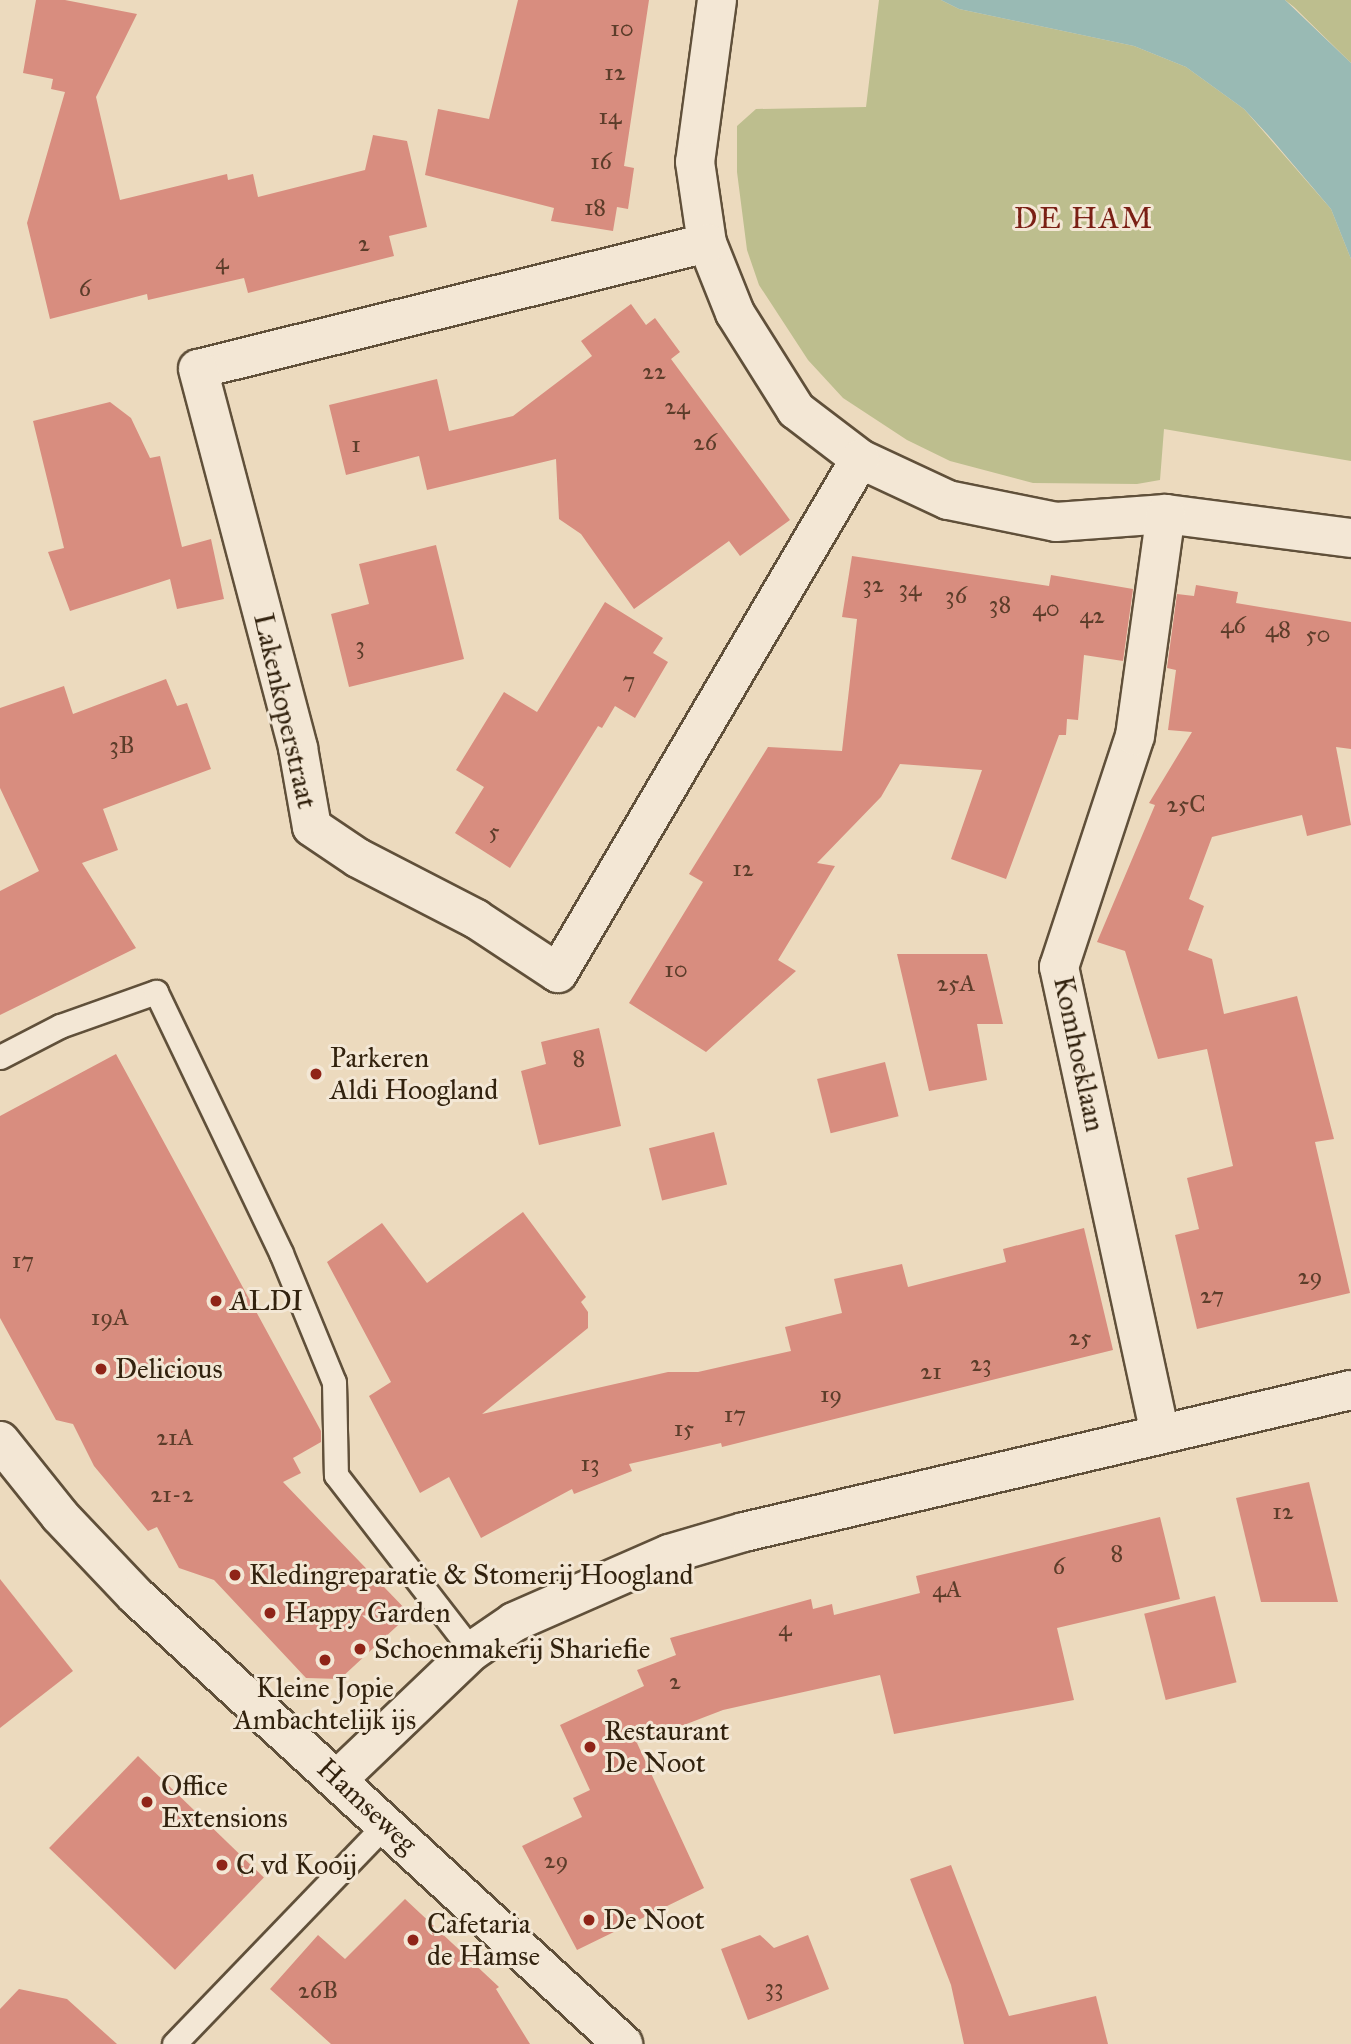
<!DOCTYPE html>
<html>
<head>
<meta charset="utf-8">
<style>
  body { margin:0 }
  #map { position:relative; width:1351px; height:2044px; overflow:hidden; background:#ecdabe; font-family:"IM FELL Great Primer",serif }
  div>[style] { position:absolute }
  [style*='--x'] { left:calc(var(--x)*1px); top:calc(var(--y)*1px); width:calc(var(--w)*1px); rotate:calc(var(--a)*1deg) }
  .green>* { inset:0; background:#bdbe8e }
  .water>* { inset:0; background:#99bab4 }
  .building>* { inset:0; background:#d88d7f; transform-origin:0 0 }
  .roads { filter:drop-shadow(2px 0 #60503a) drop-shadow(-2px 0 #60503a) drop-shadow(0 2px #60503a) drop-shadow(0 -2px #60503a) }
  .lane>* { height:23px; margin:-11.5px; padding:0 11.5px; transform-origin:11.5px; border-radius:11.5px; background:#f3e7d5 }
  .street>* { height:38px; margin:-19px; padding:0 19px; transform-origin:19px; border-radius:19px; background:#f3e7d5 }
  .secondary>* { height:38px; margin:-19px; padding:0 19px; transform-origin:19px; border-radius:19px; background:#f3e7d5 }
  .dots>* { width:19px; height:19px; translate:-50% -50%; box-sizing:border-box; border:4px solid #f3e7d5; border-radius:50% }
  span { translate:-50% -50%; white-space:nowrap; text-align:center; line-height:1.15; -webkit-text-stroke:6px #f3e7d5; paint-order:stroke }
  .number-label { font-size:24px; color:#5c3d2a }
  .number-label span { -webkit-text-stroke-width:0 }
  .street-label { font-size:28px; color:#32220e }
  .poi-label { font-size:28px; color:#32220e }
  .left { translate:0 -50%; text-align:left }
  .neighbourhood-label { font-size:30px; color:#7a1f14; letter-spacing:2px }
</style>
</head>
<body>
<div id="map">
  <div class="green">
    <div style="clip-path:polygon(879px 0,941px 0,959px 9px,1134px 46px,1186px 67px,1244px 109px,1331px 209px,1351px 259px,1351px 461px,1164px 429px,1160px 480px,1137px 484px,1033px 483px,950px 461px,907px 440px,843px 398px,808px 360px,759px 285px,747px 250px,737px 172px,737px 126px,756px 109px,866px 107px)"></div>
    <div style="clip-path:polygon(1285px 0,1351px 0,1351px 63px,1294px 7px)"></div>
  </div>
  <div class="water">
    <div style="clip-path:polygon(941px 0,1285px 0,1351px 63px,1351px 259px,1331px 209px,1268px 135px,1244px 109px,1186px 67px,1134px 46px,959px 9px)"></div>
  </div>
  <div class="building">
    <div style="clip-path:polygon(36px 0,65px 0,137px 14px,96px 97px,120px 200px,227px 174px,228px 180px,253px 174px,258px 197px,365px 170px,373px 135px,407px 141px,427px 227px,389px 236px,394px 256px,248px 293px,244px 278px,148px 300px,147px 294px,50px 319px,27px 223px,65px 92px,51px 89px,53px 79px,23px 73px)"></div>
    <div style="clip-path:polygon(518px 0,649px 0,624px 166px,634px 168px,628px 209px,617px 207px,613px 231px,551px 221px,554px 208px,425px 175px,438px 109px,489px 119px)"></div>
    <div style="clip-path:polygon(631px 304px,646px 325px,655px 318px,680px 352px,671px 359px,790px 520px,740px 556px,729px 541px,634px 609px,581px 534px,559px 519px,556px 459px,427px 490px,419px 456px,346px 475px,329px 405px,437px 379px,449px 431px,513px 416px,592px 356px,581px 341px)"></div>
    <div style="clip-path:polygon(110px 402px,131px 418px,150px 458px,160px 456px,182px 547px,211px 539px,224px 599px,177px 609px,170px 579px,70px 611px,48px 552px,64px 548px,33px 421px)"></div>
    <div style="clip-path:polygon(436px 545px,464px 659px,349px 687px,331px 614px,369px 604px,359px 564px)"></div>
    <div style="clip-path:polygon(852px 556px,1049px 586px,1051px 575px,1133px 589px,1123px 661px,1084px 655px,1078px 720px,1067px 719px,1066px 735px,1059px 735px,1006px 879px,951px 859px,982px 770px,900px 764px,881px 797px,817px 863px,835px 866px,778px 960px,796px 971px,706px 1052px,629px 1003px,703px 882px,689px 874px,768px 747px,842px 751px,857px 619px,842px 617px)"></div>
    <div style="clip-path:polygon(1196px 585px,1238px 592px,1236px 603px,1351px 622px,1351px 749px,1336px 747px,1351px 825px,1307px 836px,1302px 815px,1212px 837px,1189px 899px,1204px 906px,1188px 950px,1212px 959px,1224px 1014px,1297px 996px,1334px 1139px,1315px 1142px,1350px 1293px,1197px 1329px,1175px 1235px,1199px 1229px,1187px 1178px,1233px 1166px,1207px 1049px,1158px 1059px,1125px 951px,1097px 942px,1155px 805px,1149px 803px,1192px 732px,1168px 730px,1176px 670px,1167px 668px,1177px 594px,1194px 596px)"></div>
    <div style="clip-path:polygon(605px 602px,663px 638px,653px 653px,668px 662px,635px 718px,615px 706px,602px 728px,598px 726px,510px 868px,455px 833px,484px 787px,456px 770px,504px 692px,537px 712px)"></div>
    <div style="clip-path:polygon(166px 679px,177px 706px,187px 703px,211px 769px,103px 809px,118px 850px,82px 863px,136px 948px,0 1015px,0 891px,39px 871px,0 788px,0 708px,64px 686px,73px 714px)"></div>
    <div style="clip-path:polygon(897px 954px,987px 954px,1003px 1024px,977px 1024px,987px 1080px,929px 1091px)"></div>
    <div style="clip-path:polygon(599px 1028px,621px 1126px,539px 1145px,521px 1071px,546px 1064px,541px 1042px)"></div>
    <div style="clip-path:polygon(116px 1054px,321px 1431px,321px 1442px,293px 1458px,301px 1473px,283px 1482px,410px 1614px,340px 1679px,306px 1678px,214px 1580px,179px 1568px,157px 1527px,148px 1531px,94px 1466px,73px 1424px,56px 1420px,0 1318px,0 1116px)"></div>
    <div style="left:885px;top:1062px;width:56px;height:70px;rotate:76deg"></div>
    <div style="left:714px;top:1132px;width:54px;height:67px;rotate:76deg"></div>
    <div style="clip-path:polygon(523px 1212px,586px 1297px,581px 1302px,588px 1312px,588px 1328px,482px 1414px,668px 1372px,698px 1372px,791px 1351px,785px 1327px,842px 1313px,834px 1279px,902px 1264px,908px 1287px,1006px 1262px,1003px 1249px,1084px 1228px,1113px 1350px,722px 1447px,721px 1443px,629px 1464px,632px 1471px,574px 1494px,572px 1489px,481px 1538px,449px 1477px,420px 1493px,369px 1396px,391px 1382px,327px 1262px,382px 1223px,427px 1283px)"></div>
    <div style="clip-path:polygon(1309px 1482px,1338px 1602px,1261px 1602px,1236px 1498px)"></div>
    <div style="clip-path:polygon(1160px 1517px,1180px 1599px,1057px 1628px,1074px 1700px,894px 1734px,880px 1675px,723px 1710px,637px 1743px,704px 1888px,577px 1950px,522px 1846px,582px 1817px,573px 1798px,590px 1790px,560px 1725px,644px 1686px,637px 1670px,676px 1655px,670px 1638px,811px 1599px,813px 1609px,832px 1604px,834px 1615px,920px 1593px,916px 1576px)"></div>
    <div style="clip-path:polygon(0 1579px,73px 1671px,0 1728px)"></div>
    <div style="left:1215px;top:1596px;width:89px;height:73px;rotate:76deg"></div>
    <div style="left:138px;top:1756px;width:175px;height:128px;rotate:44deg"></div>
    <div style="clip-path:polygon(951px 1865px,1009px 2016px,1096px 1996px,1108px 2044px,964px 2044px,951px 1985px,910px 1879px)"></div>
    <div style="clip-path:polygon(405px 1899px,499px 1987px,496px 1989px,530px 2044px,331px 2044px,270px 1989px,318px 1935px,345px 1959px)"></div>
    <div style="clip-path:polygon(760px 1935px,774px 1948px,808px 1935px,829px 1989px,748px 2020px,721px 1949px)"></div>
    <div style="clip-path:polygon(19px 1989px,67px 1999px,117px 2044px,0 2044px,0 2009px)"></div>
  </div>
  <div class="roads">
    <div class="lane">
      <div style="--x:0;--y:1057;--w:68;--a:-27.3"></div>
      <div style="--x:60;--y:1026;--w:102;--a:-19.5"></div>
      <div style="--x:156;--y:992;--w:289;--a:64.4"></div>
      <div style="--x:281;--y:1253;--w:139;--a:67.7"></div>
      <div style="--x:334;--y:1382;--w:93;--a:88.8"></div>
      <div style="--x:336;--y:1475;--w:222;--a:52.3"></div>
      <div style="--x:174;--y:2044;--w:306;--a:-46.1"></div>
    </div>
    <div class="street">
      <div style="--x:717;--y:0;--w:163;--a:97.7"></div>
      <div style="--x:695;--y:162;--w:82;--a:81.6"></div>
      <div style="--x:707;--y:243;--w:75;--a:68.2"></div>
      <div style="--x:735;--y:313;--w:115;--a:57.8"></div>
      <div style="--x:796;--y:410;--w:81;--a:37.4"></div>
      <div style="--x:860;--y:459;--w:97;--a:25"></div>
      <div style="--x:948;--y:500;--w:110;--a:11.5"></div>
      <div style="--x:1056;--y:522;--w:110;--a:-4.2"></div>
      <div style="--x:1166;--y:514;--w:187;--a:7.4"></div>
      <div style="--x:707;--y:243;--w:524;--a:166.1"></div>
      <div style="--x:198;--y:369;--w:392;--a:75.2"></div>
      <div style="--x:298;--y:748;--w:80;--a:80"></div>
      <div style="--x:312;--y:827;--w:55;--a:34"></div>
      <div style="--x:358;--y:858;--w:133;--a:27.3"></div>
      <div style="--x:476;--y:919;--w:98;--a:33.4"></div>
      <div style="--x:558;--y:973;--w:596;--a:-59.56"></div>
      <div style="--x:1160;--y:1434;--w:478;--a:-102.2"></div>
      <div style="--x:1059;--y:967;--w:243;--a:-71.8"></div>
      <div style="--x:1135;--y:736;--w:224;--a:-82.1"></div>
      <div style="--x:339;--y:1778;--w:184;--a:-43.7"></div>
      <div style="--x:472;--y:1651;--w:51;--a:-34.6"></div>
      <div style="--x:514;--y:1622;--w:169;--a:-23.7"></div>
      <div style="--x:669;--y:1554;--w:78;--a:-16.3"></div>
      <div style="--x:744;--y:1532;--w:623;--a:-13.17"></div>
    </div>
    <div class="secondary">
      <div style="--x:0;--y:1441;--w:96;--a:51.3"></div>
      <div style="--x:60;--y:1516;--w:110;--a:46.5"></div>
      <div style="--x:136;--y:1596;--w:662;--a:42.61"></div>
    </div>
  </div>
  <div class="dots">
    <div style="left:316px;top:1074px;background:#8f2418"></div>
    <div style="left:216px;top:1301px;background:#8f2418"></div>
    <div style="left:101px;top:1369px;background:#8f2418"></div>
    <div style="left:235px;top:1575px;background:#8f2418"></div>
    <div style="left:270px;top:1613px;background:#8f2418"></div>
    <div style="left:360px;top:1649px;background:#8f2418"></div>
    <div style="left:325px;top:1660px;background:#8f2418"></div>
    <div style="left:590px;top:1747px;background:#8f2418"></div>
    <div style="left:147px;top:1802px;background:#8f2418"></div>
    <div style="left:222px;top:1865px;background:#8f2418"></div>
    <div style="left:589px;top:1920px;background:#8f2418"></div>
    <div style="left:413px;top:1940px;background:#8f2418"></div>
  </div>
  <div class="number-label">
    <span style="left:622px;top:29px">10</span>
    <span style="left:615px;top:73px">12</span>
    <span style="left:610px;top:117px">14</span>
    <span style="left:601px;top:162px">16</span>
    <span style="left:595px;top:208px">18</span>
    <span style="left:364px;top:244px">2</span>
    <span style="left:222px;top:262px">4</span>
    <span style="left:85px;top:289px">6</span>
    <span style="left:654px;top:372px">22</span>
    <span style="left:677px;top:407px">24</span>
    <span style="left:705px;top:443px">26</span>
    <span style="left:356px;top:445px">1</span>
    <span style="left:873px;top:585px">32</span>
    <span style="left:910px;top:589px">34</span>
    <span style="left:956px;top:596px">36</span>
    <span style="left:1000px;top:605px">38</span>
    <span style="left:1046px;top:609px">40</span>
    <span style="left:1092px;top:616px">42</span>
    <span style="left:1233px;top:626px">46</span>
    <span style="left:1278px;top:630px">48</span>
    <span style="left:1318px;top:635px">50</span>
    <span style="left:360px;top:646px">3</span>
    <span style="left:629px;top:681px">7</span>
    <span style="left:122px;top:746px">3B</span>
    <span style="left:1186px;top:805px">25C</span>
    <span style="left:494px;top:832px">5</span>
    <span style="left:743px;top:869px">12</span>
    <span style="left:676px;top:970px">10</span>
    <span style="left:956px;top:984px">25A</span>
    <span style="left:579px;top:1059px">8</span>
    <span style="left:23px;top:1261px">17</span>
    <span style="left:1310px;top:1277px">29</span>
    <span style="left:1212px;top:1296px">27</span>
    <span style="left:110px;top:1318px">19A</span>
    <span style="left:1080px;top:1338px">25</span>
    <span style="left:981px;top:1364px">23</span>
    <span style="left:931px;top:1372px">21</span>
    <span style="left:831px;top:1395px">19</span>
    <span style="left:735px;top:1415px">17</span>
    <span style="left:684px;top:1429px">15</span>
    <span style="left:175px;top:1438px">21A</span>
    <span style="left:590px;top:1464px">13</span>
    <span style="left:172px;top:1495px">21-2</span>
    <span style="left:1283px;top:1512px">12</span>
    <span style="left:1117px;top:1554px">8</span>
    <span style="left:1059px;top:1567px">6</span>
    <span style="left:947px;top:1590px">4A</span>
    <span style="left:785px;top:1629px">4</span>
    <span style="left:675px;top:1682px">2</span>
    <span style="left:556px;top:1861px">29</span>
    <span style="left:774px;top:1988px">33</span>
    <span style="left:318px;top:1991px">26B</span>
  </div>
  <div class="street-label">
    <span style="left:285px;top:711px;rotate:77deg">Lakenkoperstraat</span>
    <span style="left:1079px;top:1054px;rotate:78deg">Komhoeklaan</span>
    <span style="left:367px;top:1806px;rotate:43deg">Hamseweg</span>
  </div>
  <div class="poi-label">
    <span class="left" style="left:330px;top:1074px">Parkeren<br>Aldi Hoogland</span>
    <span class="left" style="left:230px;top:1301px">ALDI</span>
    <span class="left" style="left:115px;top:1369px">Delicious</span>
    <span class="left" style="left:249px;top:1575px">Kledingreparatie &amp; Stomerij Hoogland</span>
    <span class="left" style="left:284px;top:1613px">Happy Garden</span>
    <span class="left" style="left:374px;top:1649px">Schoenmakerij Shariefie</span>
    <span style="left:325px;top:1704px">Kleine Jopie<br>Ambachtelijk ijs</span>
    <span class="left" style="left:604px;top:1747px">Restaurant<br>De Noot</span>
    <span class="left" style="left:161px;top:1802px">Office<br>Extensions</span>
    <span class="left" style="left:236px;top:1865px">C vd Kooij</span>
    <span class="left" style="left:603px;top:1920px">De Noot</span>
    <span class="left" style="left:427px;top:1940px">Cafetaria<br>de Hamse</span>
  </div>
  <div class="neighbourhood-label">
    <span style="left:1084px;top:218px">DE HAM</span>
  </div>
</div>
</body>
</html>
